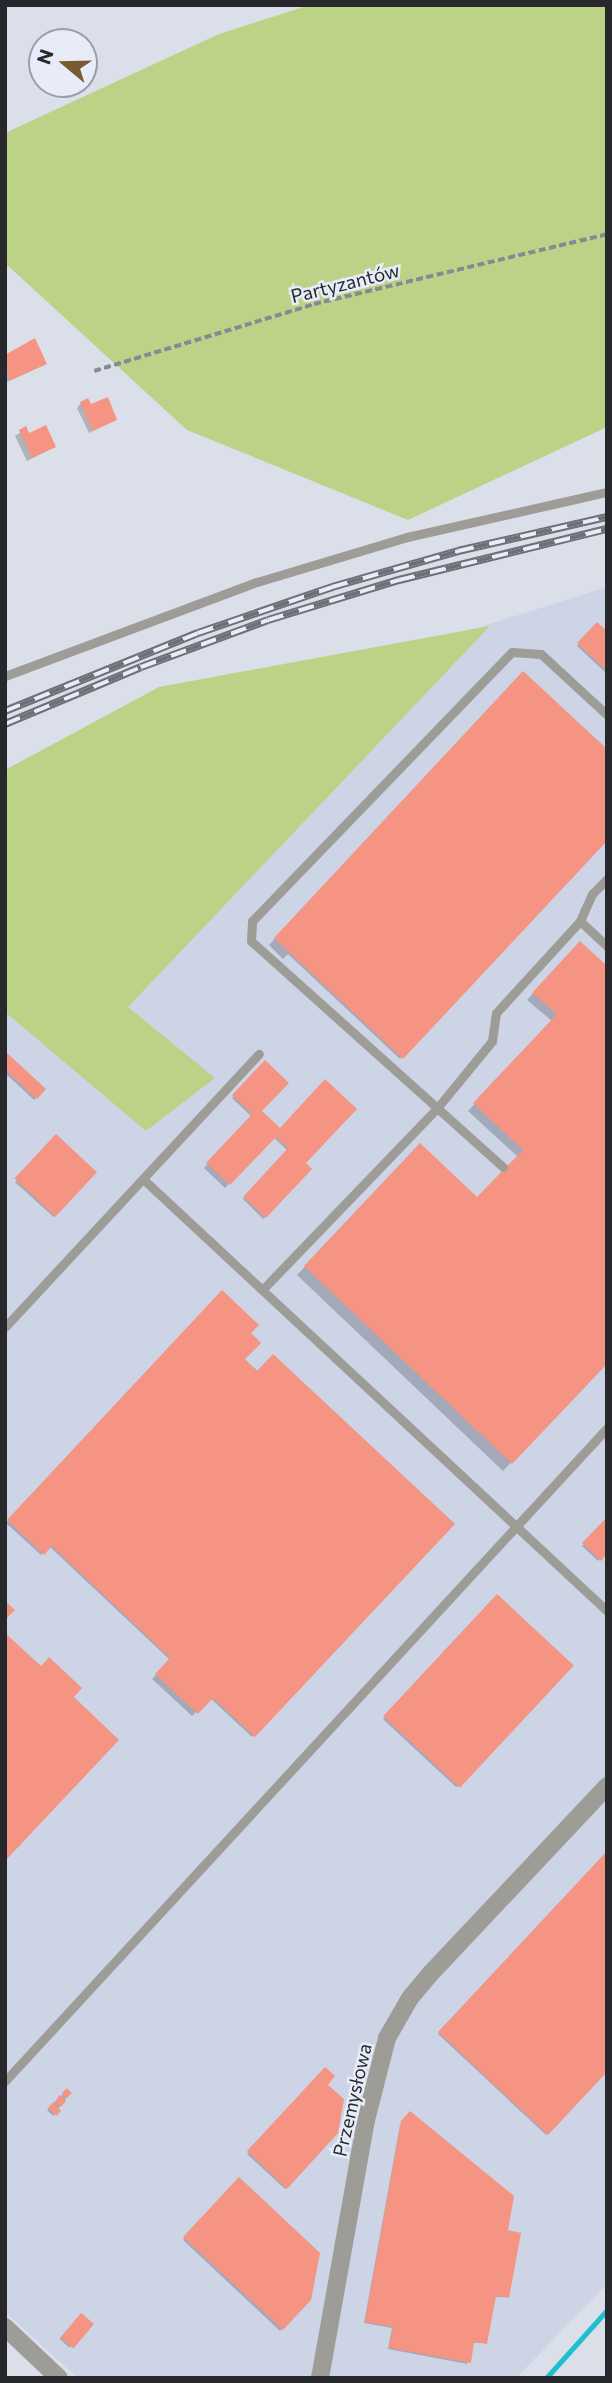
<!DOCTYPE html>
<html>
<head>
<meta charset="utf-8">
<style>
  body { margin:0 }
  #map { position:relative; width:612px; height:2383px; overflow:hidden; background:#dadfea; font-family:Commissioner,sans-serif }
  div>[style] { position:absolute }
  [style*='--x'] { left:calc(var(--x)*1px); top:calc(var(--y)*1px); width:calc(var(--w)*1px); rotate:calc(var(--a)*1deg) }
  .built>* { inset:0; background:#ccd4e6 }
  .green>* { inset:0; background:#bcd387 }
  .shadow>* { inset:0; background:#0003; transform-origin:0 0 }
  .stream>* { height:5px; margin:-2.5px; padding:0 2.5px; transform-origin:2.5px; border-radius:2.5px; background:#21becf }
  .building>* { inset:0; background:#f59482; transform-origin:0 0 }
  .path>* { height:3.5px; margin-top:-1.75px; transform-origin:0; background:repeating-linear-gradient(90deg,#868a91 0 7px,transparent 0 10.5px) }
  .service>* { height:9px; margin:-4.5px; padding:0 4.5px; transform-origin:4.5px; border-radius:4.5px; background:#9e9c97 }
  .minor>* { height:18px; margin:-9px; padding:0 9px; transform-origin:9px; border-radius:9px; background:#9e9c97 }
  .rail>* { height:8px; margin-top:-4px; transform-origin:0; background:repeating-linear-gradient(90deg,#e7ecf8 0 16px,#6d7077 0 32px); box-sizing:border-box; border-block:2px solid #6d7077 }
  span { translate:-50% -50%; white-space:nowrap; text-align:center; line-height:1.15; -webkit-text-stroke:5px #e7ecf8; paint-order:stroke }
  .street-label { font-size:19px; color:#26282c }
  .frame { position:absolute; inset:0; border:7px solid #26282c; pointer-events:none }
  .north { position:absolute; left:28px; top:28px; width:70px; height:70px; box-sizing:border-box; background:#e7ecf8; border:2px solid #9a9ea6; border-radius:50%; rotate:289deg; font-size:19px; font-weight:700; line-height:28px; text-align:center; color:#26282c }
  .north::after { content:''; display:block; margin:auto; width:24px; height:32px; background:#7a5a30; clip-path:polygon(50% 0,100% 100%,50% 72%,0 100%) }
</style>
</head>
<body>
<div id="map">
  <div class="built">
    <div style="clip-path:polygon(607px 587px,607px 2284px,516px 2378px,78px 2378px,5px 2312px,5px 777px)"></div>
  </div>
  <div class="green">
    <div style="clip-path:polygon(310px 5px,607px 5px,607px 427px,408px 520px,187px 430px,5px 263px,5px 133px,219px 34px)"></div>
    <div style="clip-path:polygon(490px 626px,128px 1007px,215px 1078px,146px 1131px,5px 1012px,5px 770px,159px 687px)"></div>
  </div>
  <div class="shadow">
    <div style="clip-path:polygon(5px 356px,45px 364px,5px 383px)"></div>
    <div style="clip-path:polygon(81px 403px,90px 407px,115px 419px,89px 433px,77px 408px)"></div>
    <div style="clip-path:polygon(25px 429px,28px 435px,54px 447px,27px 461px,15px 436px)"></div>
    <div style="clip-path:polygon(597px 625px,607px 634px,607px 674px,577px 646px)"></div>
    <div style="clip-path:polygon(523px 674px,607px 839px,400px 1059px,288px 954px,283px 959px,269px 945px)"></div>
    <div style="clip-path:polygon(580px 943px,607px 1361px,503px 1471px,297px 1275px,420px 1146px,477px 1200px,518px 1157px,468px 1111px,552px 1021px,527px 1000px)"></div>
    <div style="clip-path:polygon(7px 1055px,43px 1089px,34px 1100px,5px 1073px)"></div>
    <div style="clip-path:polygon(265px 1063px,260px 1111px,310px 1169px,263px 1219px,243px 1199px,288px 1151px,273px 1137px,225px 1188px,204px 1168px,252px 1117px,232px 1098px)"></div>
    <div style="left:56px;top:1137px;width:52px;height:61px;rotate:42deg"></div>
    <div style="clip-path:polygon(222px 1292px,248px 1334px,243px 1359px,453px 1524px,252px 1737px,210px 1698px,192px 1716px,152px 1679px,170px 1660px,49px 1546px,41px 1555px,6px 1523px)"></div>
    <div style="clip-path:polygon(607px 1519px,607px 1552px,598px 1561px,582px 1546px)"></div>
    <div style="left:497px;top:1597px;width:100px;height:167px;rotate:43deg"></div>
    <div style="clip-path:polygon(607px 1853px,607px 2070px,546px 2135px,438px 2034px)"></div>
    <div style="clip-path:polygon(325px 2070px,336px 2133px,285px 2189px,247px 2154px)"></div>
    <div style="clip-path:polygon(67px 2090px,70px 2093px,53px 2116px,47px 2110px)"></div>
    <div style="clip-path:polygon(400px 2125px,506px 2232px,507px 2297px,494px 2297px,485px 2343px,472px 2343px,467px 2364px,388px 2349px,392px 2328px,364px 2323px)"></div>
    <div style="clip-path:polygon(239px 2180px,309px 2300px,280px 2331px,183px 2240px)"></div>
    <div style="left:81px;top:2315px;width:13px;height:32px;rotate:42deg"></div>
  </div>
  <div class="stream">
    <div style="--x:546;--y:2378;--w:91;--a:-48.1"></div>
  </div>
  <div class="building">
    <div style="clip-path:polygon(35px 338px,47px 364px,9px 381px,5px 355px)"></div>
    <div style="clip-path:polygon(108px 397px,117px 420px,93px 431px,80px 402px,88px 398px,91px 404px)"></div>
    <div style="clip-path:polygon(46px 425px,56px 447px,32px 458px,19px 430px,26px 426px,29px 433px)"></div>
    <div style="clip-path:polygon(597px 622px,607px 631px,607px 671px,577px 643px)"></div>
    <div style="clip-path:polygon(523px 671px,607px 749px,607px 841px,403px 1059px,274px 938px)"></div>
    <div style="clip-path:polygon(580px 941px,607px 966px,607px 1364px,512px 1464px,304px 1266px,420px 1143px,477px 1197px,523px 1150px,473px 1103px,557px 1014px,532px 993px)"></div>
    <div style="clip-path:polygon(7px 1053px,46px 1089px,37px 1099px,5px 1070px)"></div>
    <div style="clip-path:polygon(265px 1060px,289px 1083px,262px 1111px,280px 1128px,325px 1079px,357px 1109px,306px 1163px,312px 1169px,266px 1218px,243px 1197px,288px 1148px,276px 1137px,230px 1185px,206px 1163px,252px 1114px,232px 1095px)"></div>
    <div style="left:56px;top:1134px;width:56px;height:61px;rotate:43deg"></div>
    <div style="clip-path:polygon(222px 1290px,259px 1325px,251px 1333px,261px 1343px,245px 1359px,257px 1371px,273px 1354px,455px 1524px,255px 1737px,213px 1698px,198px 1714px,155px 1674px,170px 1658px,52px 1546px,44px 1555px,7px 1520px)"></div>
    <div style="clip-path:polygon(607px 1517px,607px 1554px,601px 1561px,582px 1543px)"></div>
    <div style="left:497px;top:1594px;width:105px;height:167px;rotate:43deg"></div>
    <div style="clip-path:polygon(5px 1601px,15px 1610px,5px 1620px)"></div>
    <div style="clip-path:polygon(5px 1633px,41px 1666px,49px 1657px,82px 1688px,74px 1697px,119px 1740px,5px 1861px)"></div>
    <div style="clip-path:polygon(607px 1851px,607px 2072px,548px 2135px,438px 2032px)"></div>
    <div style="clip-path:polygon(325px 2067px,335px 2076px,328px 2085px,344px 2099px,338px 2133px,287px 2189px,247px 2151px)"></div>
    <div style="left:67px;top:2088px;width:7px;height:7px;rotate:45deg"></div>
    <div style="clip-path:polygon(60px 2095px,66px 2101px,61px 2107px,55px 2101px)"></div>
    <div style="clip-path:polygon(53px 2102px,61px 2111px,56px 2116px,48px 2108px)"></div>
    <div style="clip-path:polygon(410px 2111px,514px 2196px,508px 2230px,521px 2233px,509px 2298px,496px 2296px,487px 2344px,474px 2342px,471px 2363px,389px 2348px,393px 2327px,365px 2322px,401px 2121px)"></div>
    <div style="clip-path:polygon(239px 2177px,320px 2253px,311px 2300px,283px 2330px,183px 2237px)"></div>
    <div style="left:81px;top:2313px;width:17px;height:32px;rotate:40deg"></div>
  </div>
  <div class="path">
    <div style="--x:94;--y:371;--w:230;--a:-16.9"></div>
    <div style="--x:314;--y:304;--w:301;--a:-13.4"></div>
  </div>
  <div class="service">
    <div style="--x:5;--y:676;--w:269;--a:-20.5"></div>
    <div style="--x:257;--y:582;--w:157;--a:-16.7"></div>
    <div style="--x:407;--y:537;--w:205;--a:-12.7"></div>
    <div style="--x:607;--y:879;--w:21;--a:135"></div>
    <div style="--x:592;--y:894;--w:30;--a:114"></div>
    <div style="--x:580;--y:921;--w:37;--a:43"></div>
    <div style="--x:503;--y:1167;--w:338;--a:-138.1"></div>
    <div style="--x:251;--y:941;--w:20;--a:-87"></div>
    <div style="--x:252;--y:921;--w:374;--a:-46"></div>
    <div style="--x:512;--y:652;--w:29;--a:4"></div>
    <div style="--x:541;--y:654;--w:90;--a:42.7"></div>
    <div style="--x:143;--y:1179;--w:634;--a:42.95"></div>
    <div style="--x:264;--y:1288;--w:251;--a:-46.1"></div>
    <div style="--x:438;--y:1107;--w:85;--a:-50.7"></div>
    <div style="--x:492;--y:1041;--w:28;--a:-82"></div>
    <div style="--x:496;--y:1013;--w:125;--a:-47.6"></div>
    <div style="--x:5;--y:1327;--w:373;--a:-47.1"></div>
    <div style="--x:5;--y:2081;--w:888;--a:-47.33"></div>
  </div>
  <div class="minor">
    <div style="--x:5;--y:2327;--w:74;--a:43.4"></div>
    <div style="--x:320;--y:2378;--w:262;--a:-79.9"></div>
    <div style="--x:366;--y:2120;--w:85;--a:-75.6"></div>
    <div style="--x:387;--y:2038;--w:46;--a:-60.1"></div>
    <div style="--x:410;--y:1998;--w:33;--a:-50"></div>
    <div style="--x:431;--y:1973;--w:257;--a:-46.7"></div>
  </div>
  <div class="rail">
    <div style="--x:5;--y:711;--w:208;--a:-22"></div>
    <div style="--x:198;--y:633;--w:142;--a:-18.9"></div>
    <div style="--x:332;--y:587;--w:131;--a:-15.9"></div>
    <div style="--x:458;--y:551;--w:153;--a:-12.9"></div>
    <div style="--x:5;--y:724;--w:147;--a:-22.7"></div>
    <div style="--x:141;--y:667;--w:135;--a:-20.3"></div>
    <div style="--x:268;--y:620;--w:137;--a:-17"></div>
    <div style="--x:399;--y:580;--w:214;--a:-13.8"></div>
  </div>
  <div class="street-label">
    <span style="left:345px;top:283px;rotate:-14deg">Partyzantów</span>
    <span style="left:352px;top:2100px;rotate:-77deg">Przemysłowa</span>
  </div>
  <div class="frame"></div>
  <div class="north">N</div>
</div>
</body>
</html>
